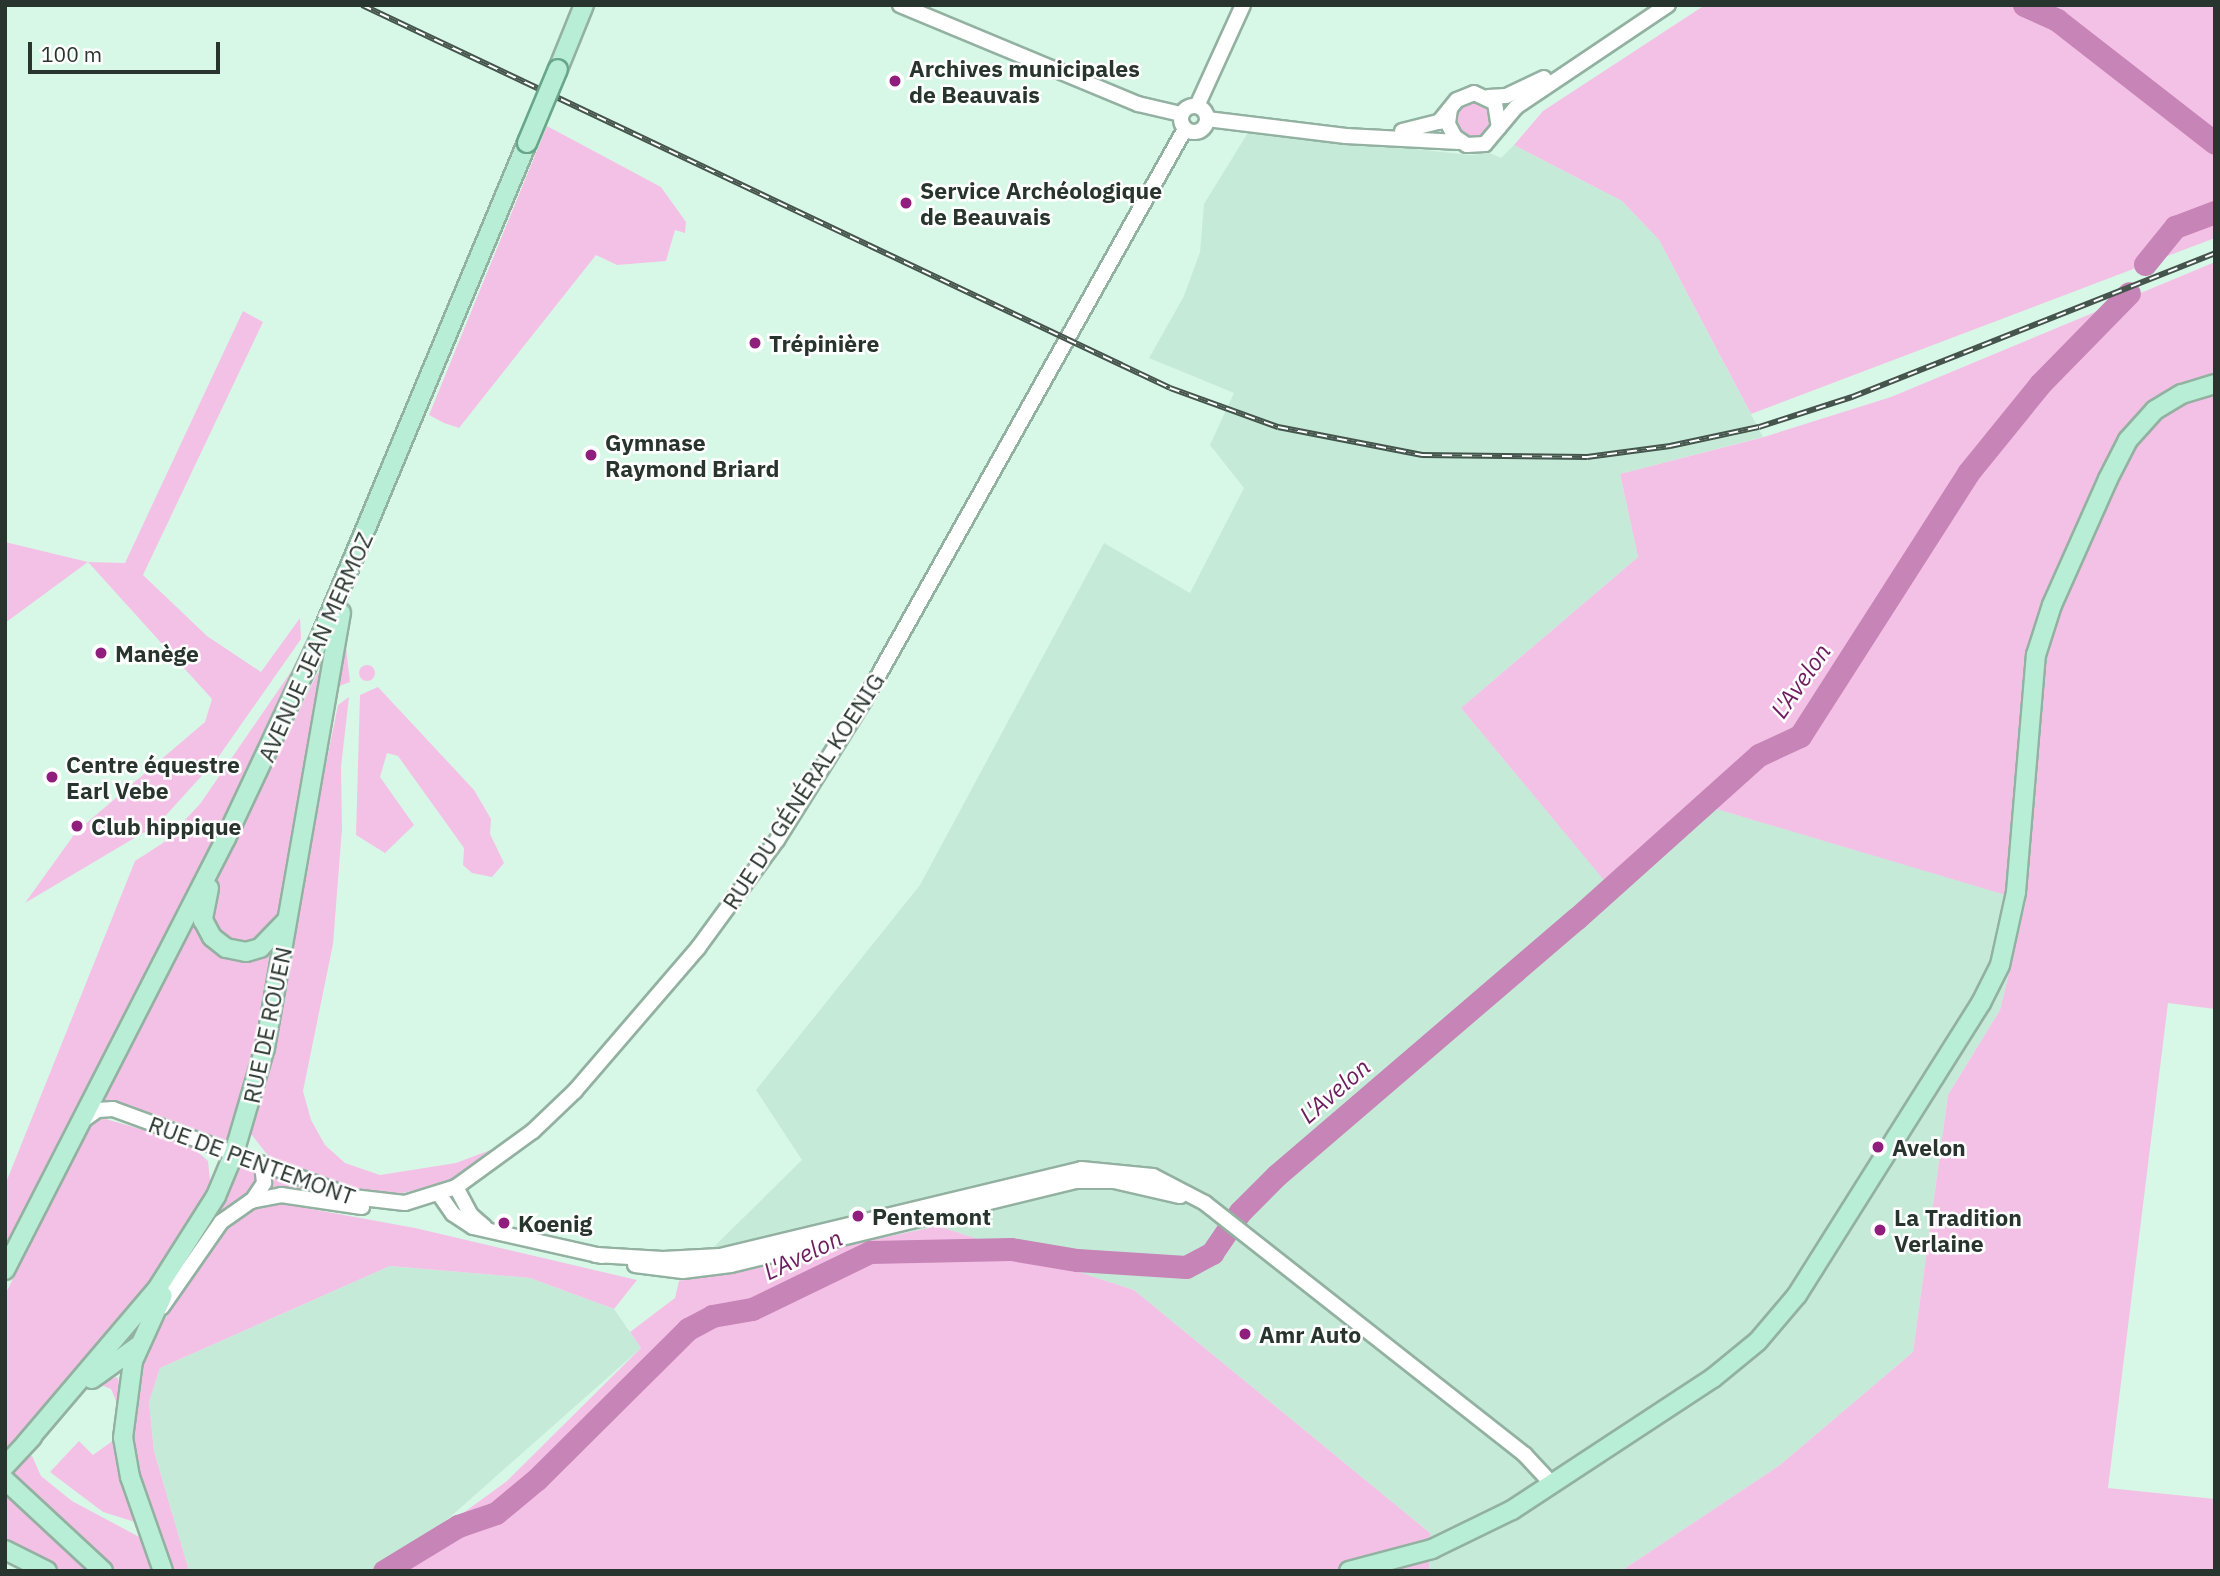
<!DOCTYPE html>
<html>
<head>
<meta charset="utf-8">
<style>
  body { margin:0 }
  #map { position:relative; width:2220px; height:1576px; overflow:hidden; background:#d8f8e7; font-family:"IBM Plex Sans",sans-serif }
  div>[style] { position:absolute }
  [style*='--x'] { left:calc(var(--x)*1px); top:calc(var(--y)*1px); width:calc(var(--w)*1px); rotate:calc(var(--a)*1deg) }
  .built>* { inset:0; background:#c5ebd8 }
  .green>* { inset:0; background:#f4c1e6 }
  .round { border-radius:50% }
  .stream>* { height:3.5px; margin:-1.75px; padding:0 1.75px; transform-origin:1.75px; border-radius:1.75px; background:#c784b7 }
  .river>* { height:23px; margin:-11.5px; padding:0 11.5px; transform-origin:11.5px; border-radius:11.5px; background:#c784b7 }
  .roads { filter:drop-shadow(2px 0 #93b1a1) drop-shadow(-2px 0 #93b1a1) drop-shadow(0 2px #93b1a1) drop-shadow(0 -2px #93b1a1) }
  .minor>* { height:14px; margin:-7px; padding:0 7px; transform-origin:7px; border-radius:7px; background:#fff }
  .minor>.ring { margin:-7px; padding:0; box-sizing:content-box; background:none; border:14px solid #fff; border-radius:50% }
  .major>* { height:18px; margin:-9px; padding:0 9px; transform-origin:9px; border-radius:9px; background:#b9eed6 }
  .rail>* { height:6px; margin-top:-3px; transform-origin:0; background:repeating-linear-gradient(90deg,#fff 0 10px,#45544c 0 20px); box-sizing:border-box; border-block:2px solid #45544c }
  .bridges { filter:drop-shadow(2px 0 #68a689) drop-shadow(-2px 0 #68a689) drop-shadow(0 2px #68a689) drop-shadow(0 -2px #68a689) }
  .major-bridge>* { height:18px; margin:-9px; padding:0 9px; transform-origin:9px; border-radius:9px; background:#b9eed6 }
  .dots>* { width:19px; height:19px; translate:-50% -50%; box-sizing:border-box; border:4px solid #fff; border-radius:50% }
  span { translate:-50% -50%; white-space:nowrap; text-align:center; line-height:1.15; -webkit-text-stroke:5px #fff; paint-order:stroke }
  .poi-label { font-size:23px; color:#28342e; font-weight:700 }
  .left { translate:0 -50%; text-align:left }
  .street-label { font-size:23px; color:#28342e }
  .water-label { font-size:24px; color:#6d1d5e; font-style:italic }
  .frame { position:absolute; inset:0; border:7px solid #28342e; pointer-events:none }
  .scale { position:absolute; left:28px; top:42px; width:192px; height:32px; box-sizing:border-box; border:4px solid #28342e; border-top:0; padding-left:9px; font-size:21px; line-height:24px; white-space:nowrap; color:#28342e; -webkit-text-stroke:5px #fff; paint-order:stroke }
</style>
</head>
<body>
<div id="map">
  <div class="built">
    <div style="clip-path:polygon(1249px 131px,1470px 155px,1490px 153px,1501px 158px,1514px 145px,1622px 201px,1659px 240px,1763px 437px,1620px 474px,1638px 557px,1461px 708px,1608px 884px,1703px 805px,2026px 900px,2000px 1010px,1948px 1095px,1913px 1352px,1780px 1465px,1621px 1571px,1429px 1571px,1430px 1533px,1134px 1290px,938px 1226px,679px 1281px,802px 1160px,756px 1090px,920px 885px,1104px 543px,1190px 593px,1244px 488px,1210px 445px,1234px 393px,1149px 358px,1184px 296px,1200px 252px,1204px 204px)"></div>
    <div style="clip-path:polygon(390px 1266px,530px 1278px,614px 1309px,641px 1348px,414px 1549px,370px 1571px,189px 1571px,154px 1451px,149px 1402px,160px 1368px)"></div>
  </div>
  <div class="green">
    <div style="clip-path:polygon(1705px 5px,2215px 5px,2215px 238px,1751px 414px,1659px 240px,1622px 201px,1514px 145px,1543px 111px)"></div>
    <div class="round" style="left:1455px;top:101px;width:38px;height:38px"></div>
    <div style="clip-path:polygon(547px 126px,661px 187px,686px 222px,685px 233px,675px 230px,666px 261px,617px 265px,596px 255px,459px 428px,444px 423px,429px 415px)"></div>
    <div style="clip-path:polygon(2215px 262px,2215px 1009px,2168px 1003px,2108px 1488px,2215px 1499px,2215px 1571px,1621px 1571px,1780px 1465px,1913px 1352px,1948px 1095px,2000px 1010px,2026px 901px,1703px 805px,1608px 885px,1461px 708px,1638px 557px,1620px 474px,1764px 437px,1891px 397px)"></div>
    <div style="clip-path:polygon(243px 311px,263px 322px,143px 575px,207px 636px,261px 672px,300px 618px,301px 639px,217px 759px,158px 824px,25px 903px,76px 832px,205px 722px,212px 699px,88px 562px,5px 623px,5px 542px,88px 562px,125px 563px)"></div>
    <div style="clip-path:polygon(345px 638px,350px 682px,334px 688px)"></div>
    <div style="clip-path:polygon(297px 663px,298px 674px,214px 846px,5px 1251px,5px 1185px,135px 861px,163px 843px,200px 804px)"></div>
    <div class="round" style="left:359px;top:665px;width:16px;height:16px"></div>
    <div style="clip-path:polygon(318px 672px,321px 677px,280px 917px,255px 943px,229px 942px,210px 922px,214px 885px)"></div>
    <div style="clip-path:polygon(378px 687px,474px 790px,491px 819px,490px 834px,504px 863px,492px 877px,472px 873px,463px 865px,464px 848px,398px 756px,387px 753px,380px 777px,414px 825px,385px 853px,356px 835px,360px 695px)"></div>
    <div style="clip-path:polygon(349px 697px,341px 767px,342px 829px,333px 944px,303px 1091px,311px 1120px,325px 1145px,345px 1163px,380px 1175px,456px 1163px,509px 1143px,449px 1182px,394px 1195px,356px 1191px,315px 1178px,270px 1158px,251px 1134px,338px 705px)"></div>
    <div style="clip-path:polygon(196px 915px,213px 947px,276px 944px,250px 1078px,230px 1144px,101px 1101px)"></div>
    <div style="clip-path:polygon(102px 1118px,186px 1142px,208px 1161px,211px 1190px,161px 1276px,5px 1458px,5px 1295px,85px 1131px)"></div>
    <div style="clip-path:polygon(240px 1160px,260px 1177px,247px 1196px,220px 1212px,218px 1207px)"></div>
    <div style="clip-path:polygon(275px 1172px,320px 1190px,322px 1194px,318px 1197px,273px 1190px,269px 1188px)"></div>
    <div style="clip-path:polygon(278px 1203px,415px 1228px,637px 1280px,614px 1309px,530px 1278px,390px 1266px,160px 1368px,149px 1402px,154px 1451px,189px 1571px,171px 1571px,135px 1465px,131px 1403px,144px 1352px,219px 1233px,259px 1206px)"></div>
    <div style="clip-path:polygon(938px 1226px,1134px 1290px,1430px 1533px,1429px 1571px,370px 1571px,414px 1549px,507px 1481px,641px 1348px,630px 1332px,675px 1298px,679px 1281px)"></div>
    <div style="clip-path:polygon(117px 1377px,121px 1386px,117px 1403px,111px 1389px,99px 1384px)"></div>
    <div style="clip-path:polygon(118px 1437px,136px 1515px,135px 1522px,103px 1512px,50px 1472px,79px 1441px,93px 1455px)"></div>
    <div style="clip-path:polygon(32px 1456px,41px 1476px,72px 1501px,145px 1540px,156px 1571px,111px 1571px,12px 1476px,26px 1457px)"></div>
    <div style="clip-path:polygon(5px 1490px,94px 1571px,56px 1571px,35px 1556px,5px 1546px)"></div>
  </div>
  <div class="stream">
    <div style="--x:2045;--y:5;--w:19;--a:51"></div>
  </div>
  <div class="river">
    <div style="--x:2024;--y:5;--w:36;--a:24"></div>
    <div style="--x:2057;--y:20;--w:200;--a:37.9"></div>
    <div style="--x:2145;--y:264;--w:48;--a:-51"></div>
    <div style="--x:2175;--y:227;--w:43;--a:-20.6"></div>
    <div style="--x:384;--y:1571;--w:87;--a:-31.3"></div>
    <div style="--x:458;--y:1526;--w:40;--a:-18.9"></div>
    <div style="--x:496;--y:1513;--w:53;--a:-39.7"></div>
    <div style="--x:537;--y:1479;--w:213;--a:-44.8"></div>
    <div style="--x:688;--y:1329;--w:27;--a:-28"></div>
    <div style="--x:712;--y:1316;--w:41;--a:-9.9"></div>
    <div style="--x:752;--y:1309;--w:131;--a:-25.8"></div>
    <div style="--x:870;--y:1252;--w:141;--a:-1.2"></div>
    <div style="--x:1011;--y:1249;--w:67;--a:9.5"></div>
    <div style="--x:1077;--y:1260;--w:109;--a:3.7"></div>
    <div style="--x:1186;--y:1267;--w:30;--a:-28"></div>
    <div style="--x:1212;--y:1253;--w:50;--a:-55.7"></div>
    <div style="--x:1240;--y:1212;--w:52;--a:-45"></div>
    <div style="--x:1277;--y:1175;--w:394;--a:-40.6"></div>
    <div style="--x:1576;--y:919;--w:246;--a:-41.9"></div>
    <div style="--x:1759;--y:755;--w:45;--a:-24.9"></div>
    <div style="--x:1800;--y:736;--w:312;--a:-57.4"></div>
    <div style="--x:1968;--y:473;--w:114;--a:-51"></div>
    <div style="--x:2040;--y:384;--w:127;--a:-45.6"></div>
  </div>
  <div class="roads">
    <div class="minor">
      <div style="--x:900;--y:5;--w:258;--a:22.6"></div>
      <div style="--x:1138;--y:104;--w:44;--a:13.1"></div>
      <div style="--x:1488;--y:97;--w:18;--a:-3"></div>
      <div style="--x:1506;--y:96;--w:42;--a:-25.3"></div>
      <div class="ring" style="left:1181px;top:106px;width:12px;height:12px"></div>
      <div style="--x:1197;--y:106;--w:111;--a:-65.5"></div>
      <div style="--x:1450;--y:109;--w:15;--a:98"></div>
      <div style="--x:1448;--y:124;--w:15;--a:62"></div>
      <div style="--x:1455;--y:137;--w:14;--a:34"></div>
      <div style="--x:1467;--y:145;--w:18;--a:-3"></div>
      <div style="--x:1485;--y:144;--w:48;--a:-50"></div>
      <div style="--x:1516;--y:107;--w:183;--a:-33.9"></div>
      <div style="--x:1207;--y:119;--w:140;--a:7"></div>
      <div style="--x:1346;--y:136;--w:113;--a:3"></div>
      <div style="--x:1402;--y:131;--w:38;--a:-14"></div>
      <div style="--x:1439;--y:122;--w:28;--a:-51"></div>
      <div style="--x:1457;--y:100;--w:18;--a:-22"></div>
      <div style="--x:1474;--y:93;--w:23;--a:25"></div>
      <div style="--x:1495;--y:103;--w:25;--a:81"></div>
      <div style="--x:82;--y:1121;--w:19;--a:-35"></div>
      <div style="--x:98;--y:1110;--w:15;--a:-4"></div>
      <div style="--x:113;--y:1109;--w:256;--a:20.1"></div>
      <div style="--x:353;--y:1197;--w:52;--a:6.6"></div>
      <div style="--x:405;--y:1203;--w:53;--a:-17.4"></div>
      <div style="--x:456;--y:1187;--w:95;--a:-36"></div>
      <div style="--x:533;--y:1131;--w:58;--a:-43.6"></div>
      <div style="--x:575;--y:1091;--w:189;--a:-49.3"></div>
      <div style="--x:698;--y:948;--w:134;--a:-53.8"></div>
      <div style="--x:777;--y:840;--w:164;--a:-58"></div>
      <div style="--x:864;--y:701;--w:656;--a:-60.7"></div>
      <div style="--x:456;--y:1187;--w:32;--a:62"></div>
      <div style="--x:471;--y:1215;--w:18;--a:41"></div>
      <div style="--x:439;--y:1194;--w:24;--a:55"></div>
      <div style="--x:453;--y:1214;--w:24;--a:33"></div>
      <div style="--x:473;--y:1227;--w:132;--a:12.7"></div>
      <div style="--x:252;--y:1201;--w:22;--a:-56"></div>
      <div style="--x:264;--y:1183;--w:19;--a:-96"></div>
      <div style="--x:596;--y:1255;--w:67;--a:3.4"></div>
      <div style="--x:663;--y:1259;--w:57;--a:-3"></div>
      <div style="--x:720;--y:1256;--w:371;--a:-13.5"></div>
      <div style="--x:1081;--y:1169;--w:72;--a:5.6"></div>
      <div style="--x:1153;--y:1176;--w:59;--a:27.4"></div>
      <div style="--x:1205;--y:1203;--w:407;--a:38.2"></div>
      <div style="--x:1525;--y:1455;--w:40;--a:47"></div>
      <div style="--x:635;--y:1265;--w:48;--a:7.1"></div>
      <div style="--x:683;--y:1271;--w:48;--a:-7.1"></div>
      <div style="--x:731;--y:1265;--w:355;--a:-13.7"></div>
      <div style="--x:1076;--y:1181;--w:38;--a:0"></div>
      <div style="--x:1114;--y:1181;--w:68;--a:12.8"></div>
      <div style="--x:162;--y:1307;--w:103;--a:-55.2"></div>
      <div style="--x:221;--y:1222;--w:37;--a:-35"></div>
      <div style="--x:251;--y:1201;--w:31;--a:-11"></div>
      <div style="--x:281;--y:1195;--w:82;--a:8.4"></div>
    </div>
    <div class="major">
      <div style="--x:558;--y:69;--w:69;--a:-67.9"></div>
      <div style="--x:209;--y:888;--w:33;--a:101"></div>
      <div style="--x:203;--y:920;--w:19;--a:62"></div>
      <div style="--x:212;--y:937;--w:18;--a:38"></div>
      <div style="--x:226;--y:948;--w:20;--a:11"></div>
      <div style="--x:246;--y:952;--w:15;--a:-16"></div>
      <div style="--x:260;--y:948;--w:37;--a:-46"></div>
      <div style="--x:5;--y:1270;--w:485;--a:-62.9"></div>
      <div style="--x:226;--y:838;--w:221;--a:-64.8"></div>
      <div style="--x:320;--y:638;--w:537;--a:-67.31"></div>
      <div style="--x:92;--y:1379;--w:57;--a:-35.7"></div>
      <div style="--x:26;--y:1443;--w:202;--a:-49.6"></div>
      <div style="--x:157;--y:1289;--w:110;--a:-57.6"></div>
      <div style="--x:216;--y:1196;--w:47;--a:-67.3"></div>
      <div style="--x:234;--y:1153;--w:109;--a:-73.6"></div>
      <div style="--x:265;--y:1048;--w:442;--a:-80.1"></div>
      <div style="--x:5;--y:1466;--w:40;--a:-47"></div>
      <div style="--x:5;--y:1480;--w:134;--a:42.9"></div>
      <div style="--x:5;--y:1550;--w:47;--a:26.6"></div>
      <div style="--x:163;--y:1571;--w:100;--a:-109.3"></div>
      <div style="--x:130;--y:1477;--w:40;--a:-100"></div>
      <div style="--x:123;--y:1438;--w:78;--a:-82.6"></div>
      <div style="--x:133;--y:1361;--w:72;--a:-65.6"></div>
      <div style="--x:1349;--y:1571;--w:86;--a:-14.8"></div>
      <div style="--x:1432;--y:1549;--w:89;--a:-26"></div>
      <div style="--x:1512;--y:1510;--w:240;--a:-33.3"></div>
      <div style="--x:1713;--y:1378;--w:58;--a:-39.4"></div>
      <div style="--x:1758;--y:1341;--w:60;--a:-49.7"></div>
      <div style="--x:1797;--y:1295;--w:345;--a:-57.8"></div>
      <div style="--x:1981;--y:1003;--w:42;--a:-63.4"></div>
      <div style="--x:2000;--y:965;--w:75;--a:-77.6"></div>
      <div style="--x:2016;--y:892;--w:238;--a:-85.2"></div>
      <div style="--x:2036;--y:655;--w:52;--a:-72.3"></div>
      <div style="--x:2052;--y:605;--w:138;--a:-66"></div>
      <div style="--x:2108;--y:479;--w:44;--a:-62.9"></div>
      <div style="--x:2128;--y:440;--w:40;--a:-48"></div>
      <div style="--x:2155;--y:410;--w:31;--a:-31"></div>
      <div style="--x:2182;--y:394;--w:34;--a:-17"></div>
    </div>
  </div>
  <div class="rail">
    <div style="--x:362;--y:5;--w:894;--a:25.36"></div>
    <div style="--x:1170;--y:388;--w:115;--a:19.9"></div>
    <div style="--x:1278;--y:427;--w:147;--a:11"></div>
    <div style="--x:1422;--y:455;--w:165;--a:0.7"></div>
    <div style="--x:1587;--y:457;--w:84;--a:-7.5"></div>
    <div style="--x:1670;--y:446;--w:91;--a:-12.1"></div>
    <div style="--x:1759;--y:427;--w:98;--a:-17.9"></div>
    <div style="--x:1852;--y:397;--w:391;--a:-21.6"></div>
  </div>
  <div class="bridges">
    <div class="major-bridge">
      <div style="--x:527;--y:143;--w:80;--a:-67.3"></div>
    </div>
  </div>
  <div class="dots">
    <div style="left:895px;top:81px;background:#901e7d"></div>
    <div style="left:906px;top:203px;background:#901e7d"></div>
    <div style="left:755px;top:343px;background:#901e7d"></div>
    <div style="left:591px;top:455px;background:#901e7d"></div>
    <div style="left:101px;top:653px;background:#901e7d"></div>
    <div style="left:52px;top:777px;background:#901e7d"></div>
    <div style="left:77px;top:826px;background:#901e7d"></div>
    <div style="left:1878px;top:1147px;background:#901e7d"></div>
    <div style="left:858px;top:1216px;background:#901e7d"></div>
    <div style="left:504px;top:1223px;background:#901e7d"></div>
    <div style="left:1880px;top:1230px;background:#901e7d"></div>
    <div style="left:1245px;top:1334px;background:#901e7d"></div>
  </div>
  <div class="poi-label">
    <span class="left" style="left:909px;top:81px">Archives municipales<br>de Beauvais</span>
    <span class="left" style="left:920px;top:203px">Service Archéologique<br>de Beauvais</span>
    <span class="left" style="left:769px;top:343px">Trépinière</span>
    <span class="left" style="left:605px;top:455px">Gymnase<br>Raymond Briard</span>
    <span class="left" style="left:115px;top:653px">Manège</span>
    <span class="left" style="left:66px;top:777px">Centre équestre<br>Earl Vebe</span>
    <span class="left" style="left:91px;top:826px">Club hippique</span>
    <span class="left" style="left:1892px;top:1147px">Avelon</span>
    <span class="left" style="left:872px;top:1216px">Pentemont</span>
    <span class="left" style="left:1894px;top:1230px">La Tradition<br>Verlaine</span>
    <span class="left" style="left:518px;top:1223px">Koenig</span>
    <span class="left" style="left:1259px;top:1334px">Amr Auto</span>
  </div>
  <div class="street-label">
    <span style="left:315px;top:647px;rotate:-66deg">AVENUE JEAN MERMOZ</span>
    <span style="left:803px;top:791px;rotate:-57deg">RUE DU GÉNÉRAL KOENIG</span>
    <span style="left:267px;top:1025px;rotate:-78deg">RUE DE ROUEN</span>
    <span style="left:252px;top:1160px;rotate:20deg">RUE DE PENTEMONT</span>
  </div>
  <div class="water-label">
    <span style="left:1801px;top:681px;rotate:-55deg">L'Avelon</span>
    <span style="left:1335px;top:1091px;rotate:-41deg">L'Avelon</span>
    <span style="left:803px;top:1255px;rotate:-26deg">L'Avelon</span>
  </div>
  <div class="frame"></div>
  <div class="scale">100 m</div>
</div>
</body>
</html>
